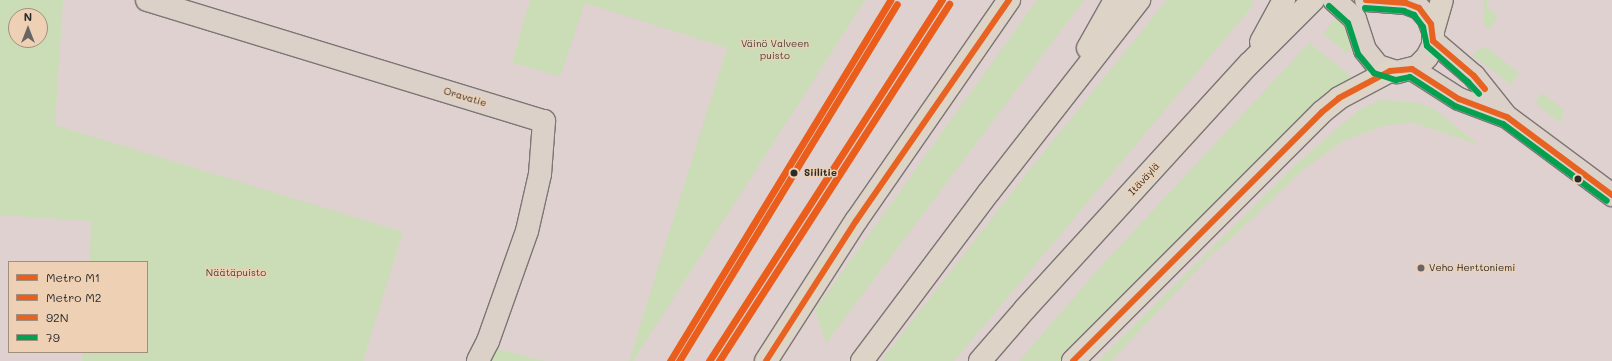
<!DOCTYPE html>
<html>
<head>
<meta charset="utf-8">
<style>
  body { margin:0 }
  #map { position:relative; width:1612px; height:361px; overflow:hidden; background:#dfd1cf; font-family:Mali,sans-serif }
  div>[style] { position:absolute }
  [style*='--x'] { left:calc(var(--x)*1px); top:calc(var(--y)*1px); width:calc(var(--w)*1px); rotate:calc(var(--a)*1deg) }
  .green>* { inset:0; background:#cbddb7 }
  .roads { filter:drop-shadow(1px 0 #7c7675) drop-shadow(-1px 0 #7c7675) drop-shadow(0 1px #7c7675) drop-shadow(0 -1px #7c7675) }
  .minor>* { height:22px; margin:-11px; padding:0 11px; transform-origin:11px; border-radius:11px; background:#dcd1c9 }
  .secondary>* { height:22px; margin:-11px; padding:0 11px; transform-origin:11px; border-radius:11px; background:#dcd1c9 }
  .trunk>* { height:22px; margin:-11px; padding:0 11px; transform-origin:11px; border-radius:11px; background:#ded3c7 }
  .bus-1>* { height:6px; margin:-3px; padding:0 3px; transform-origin:3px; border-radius:3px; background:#e86222 }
  .bus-2>* { height:6px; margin:-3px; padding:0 3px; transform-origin:3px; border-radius:3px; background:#02a04f }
  .metro-1>* { height:7px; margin:-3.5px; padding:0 3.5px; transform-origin:3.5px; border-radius:3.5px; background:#ea5d1b }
  .metro-2>* { height:7px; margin:-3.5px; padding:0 3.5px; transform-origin:3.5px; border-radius:3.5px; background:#ea5d1b }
  .dots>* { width:11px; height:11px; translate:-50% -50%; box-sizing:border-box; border:2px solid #eed1b5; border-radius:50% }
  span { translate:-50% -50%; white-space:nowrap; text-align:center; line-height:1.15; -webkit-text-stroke:3px #eed1b5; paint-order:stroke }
  .park-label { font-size:10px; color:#40473d }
  .street-label { font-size:10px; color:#2b2b2b }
  .stop-label { font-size:10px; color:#2b2b2b; font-weight:700 }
  .left { translate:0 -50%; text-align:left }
  .poi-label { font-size:10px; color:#2b2b2b }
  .legend { position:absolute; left:8px; top:261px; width:140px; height:92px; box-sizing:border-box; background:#eed1b5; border:1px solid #a08f7e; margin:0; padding:5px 7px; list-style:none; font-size:12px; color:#2b2b2b }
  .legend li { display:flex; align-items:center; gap:8px; height:20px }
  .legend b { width:20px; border:1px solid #a08f7e }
  .north { position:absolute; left:8px; top:8px; width:40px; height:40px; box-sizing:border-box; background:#eed1b5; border:1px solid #a08f7e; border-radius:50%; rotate:0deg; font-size:11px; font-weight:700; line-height:16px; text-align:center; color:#2b2b2b }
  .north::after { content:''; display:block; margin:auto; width:14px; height:18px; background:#6a6564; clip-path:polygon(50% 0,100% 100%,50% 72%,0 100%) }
</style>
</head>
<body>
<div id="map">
  <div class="green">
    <div style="clip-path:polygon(evenodd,0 0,63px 0,55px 125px,403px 232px,363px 361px,82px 361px,83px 352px,147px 352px,147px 262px,90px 262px,91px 221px,0 215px,0 0,16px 16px,40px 16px,40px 40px,16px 40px,16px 16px)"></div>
    <div style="clip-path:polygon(530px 0,865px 0,633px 361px,629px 361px,727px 48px,585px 3px,560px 76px,545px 72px,512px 63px)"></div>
    <div style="clip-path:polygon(1037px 0,1084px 0,826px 343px,815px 310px)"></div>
    <div style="clip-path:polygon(1167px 0,1251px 0,1255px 3px,954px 361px,881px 361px,1028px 172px)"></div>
    <div style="clip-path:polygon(1484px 0,1489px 0,1485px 5px,1498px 16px,1490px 30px,1484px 24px)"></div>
    <div style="clip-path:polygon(1336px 17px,1346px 22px,1353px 50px,1347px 53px,1323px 34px)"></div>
    <div style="clip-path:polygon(1309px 43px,1351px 76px,1318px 101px,1060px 361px,1019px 361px,1102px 265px)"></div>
    <div style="clip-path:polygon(1482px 48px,1489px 49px,1519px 73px,1511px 85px,1472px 55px)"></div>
    <div style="clip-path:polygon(1541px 93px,1562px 108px,1564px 114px,1560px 122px,1535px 103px)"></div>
    <div style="clip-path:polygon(1380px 100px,1420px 103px,1435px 110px,1479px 145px,1411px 122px,1383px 126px,1343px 141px,1300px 172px,1232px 238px,1212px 254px,1111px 361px,1098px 361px,1296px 164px,1359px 110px)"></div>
    <div style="clip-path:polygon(497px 349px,546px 361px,490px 361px)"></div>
  </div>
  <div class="roads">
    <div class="minor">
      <div style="--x:147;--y:0;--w:415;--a:17"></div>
      <div style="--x:544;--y:121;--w:53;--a:94.3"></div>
      <div style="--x:540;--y:174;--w:58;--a:102.8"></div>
      <div style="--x:527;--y:231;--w:117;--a:109.5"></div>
      <div style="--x:488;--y:341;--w:22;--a:117"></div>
    </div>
    <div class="secondary">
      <div style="--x:1334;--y:0;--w:28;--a:42"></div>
      <div style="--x:1355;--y:19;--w:33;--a:72"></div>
      <div style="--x:1365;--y:50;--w:21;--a:51"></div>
      <div style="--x:1378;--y:66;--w:20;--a:18"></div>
      <div style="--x:1397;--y:72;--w:21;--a:-14"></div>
      <div style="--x:1417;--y:67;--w:14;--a:-45"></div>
      <div style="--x:1427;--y:57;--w:13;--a:-63"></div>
      <div style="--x:1433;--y:45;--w:14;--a:-90"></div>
      <div style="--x:1433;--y:31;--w:14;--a:-111"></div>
      <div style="--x:1428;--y:18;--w:13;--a:-132"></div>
      <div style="--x:1419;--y:8;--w:14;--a:-159"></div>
      <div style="--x:1406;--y:3;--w:40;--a:-175.7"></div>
      <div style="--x:1433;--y:41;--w:54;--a:40.5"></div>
      <div style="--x:1474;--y:76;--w:51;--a:51.3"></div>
      <div style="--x:1412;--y:69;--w:56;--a:32.6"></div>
      <div style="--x:1459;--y:99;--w:51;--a:20.6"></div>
      <div style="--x:1507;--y:117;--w:131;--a:36.6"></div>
    </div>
    <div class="trunk">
      <div style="--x:1433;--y:31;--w:32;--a:-74"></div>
      <div style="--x:1261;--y:42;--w:48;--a:-61.3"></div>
      <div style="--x:1088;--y:48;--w:55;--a:-60.6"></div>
      <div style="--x:766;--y:361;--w:166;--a:-57.3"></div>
      <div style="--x:856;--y:221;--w:269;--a:-55.3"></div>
      <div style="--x:862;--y:361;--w:211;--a:-53.1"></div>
      <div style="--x:989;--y:192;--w:244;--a:-52"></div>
      <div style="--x:980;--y:361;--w:69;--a:-49.1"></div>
      <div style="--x:1025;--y:309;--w:332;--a:-47.6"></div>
      <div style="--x:1249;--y:64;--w:91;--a:-45"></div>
      <div style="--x:1073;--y:361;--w:352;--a:-45"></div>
      <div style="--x:1322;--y:112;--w:22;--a:-39"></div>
      <div style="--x:1339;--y:98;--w:58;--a:-27.9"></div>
    </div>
  </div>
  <div class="bus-1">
    <div style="--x:1366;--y:0;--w:40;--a:4.3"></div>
    <div style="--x:1406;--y:3;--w:14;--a:21"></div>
    <div style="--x:1419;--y:8;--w:20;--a:53"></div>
    <div style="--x:1431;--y:24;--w:17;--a:83"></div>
    <div style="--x:1433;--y:41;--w:54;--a:40.5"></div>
    <div style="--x:1474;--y:76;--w:17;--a:50"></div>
    <div style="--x:766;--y:361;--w:166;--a:-57.3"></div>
    <div style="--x:856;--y:221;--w:269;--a:-55.3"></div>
    <div style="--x:1073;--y:361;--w:352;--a:-45"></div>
    <div style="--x:1322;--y:112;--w:22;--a:-39"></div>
    <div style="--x:1339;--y:98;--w:58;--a:-27.9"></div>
    <div style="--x:1390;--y:71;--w:22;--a:-5"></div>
    <div style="--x:1412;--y:69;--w:56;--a:32.6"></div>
    <div style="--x:1459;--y:99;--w:51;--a:20.6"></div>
    <div style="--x:1507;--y:117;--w:131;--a:36.6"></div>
  </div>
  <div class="bus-2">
    <div style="--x:1329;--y:6;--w:25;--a:42"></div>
    <div style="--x:1348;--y:23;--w:33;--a:72"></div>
    <div style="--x:1358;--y:54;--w:25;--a:50"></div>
    <div style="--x:1374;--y:73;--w:23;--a:18"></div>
    <div style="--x:1396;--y:80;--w:14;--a:-12"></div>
    <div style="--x:1410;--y:77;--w:54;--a:32.8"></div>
    <div style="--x:1455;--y:106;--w:51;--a:20.6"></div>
    <div style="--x:1503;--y:124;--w:129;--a:36.5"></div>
    <div style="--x:1365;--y:8;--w:39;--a:4"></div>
    <div style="--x:1404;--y:11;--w:11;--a:22"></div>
    <div style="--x:1414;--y:15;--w:15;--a:53"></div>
    <div style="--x:1423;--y:27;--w:19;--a:78"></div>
    <div style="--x:1427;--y:46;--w:55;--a:41.3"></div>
    <div style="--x:1468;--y:82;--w:16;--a:47"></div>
  </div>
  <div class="metro-1">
    <div style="--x:670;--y:361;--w:423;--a:-58.6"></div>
    <div style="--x:709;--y:361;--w:430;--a:-57.2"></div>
  </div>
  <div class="metro-2">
    <div style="--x:679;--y:361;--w:418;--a:-58.6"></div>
    <div style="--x:719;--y:361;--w:425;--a:-57.2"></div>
  </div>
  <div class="dots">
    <div style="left:794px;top:173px;background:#2b2b2b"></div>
    <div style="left:1578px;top:179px;background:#2b2b2b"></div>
    <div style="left:1421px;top:268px;background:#6a6564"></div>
  </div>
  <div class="park-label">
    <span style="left:775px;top:49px">Väinö Valveen<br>puisto</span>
    <span style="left:236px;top:273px">Näätäpuisto</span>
  </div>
  <div class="street-label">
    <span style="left:465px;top:97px;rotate:17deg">Oravatie</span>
    <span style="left:1144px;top:179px;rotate:-47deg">Itäväylä</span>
  </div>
  <div class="stop-label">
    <span class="left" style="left:804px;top:173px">Siilitie</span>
  </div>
  <div class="poi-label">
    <span class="left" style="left:1429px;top:268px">Veho Herttoniemi</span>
  </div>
  <ul class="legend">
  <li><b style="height:5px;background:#ea5d1b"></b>Metro M1</li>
  <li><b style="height:5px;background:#ea5d1b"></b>Metro M2</li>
  <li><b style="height:5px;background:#e86222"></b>92N</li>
  <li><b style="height:5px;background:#02a04f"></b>79</li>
  </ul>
  <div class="north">N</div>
</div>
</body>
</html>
